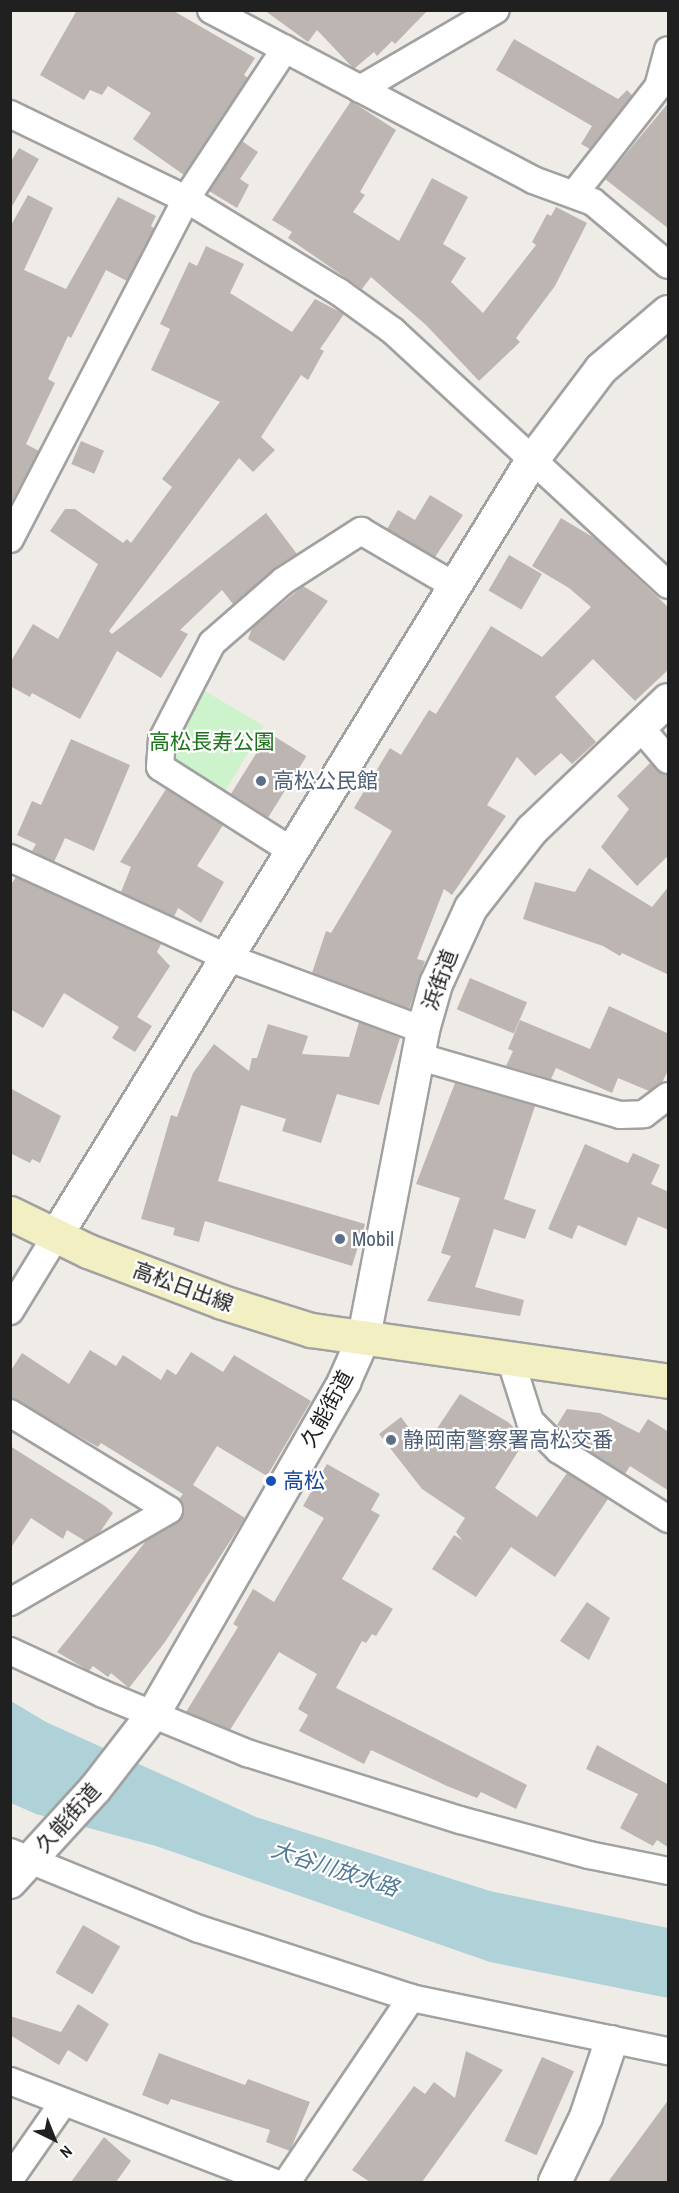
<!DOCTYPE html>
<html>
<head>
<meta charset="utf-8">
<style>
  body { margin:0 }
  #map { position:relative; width:679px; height:2193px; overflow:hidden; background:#efece8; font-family:"Archivo Narrow","Noto Sans JP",sans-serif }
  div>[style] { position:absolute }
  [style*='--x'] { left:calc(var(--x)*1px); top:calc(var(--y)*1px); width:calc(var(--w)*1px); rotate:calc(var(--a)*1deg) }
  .park>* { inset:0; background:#ccf3cb }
  .water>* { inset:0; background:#aed2d8 }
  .building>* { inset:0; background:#bdb5b1; transform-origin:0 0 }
  .roads { filter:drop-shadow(2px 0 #a1a1a1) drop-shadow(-2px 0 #a1a1a1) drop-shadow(0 2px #a1a1a1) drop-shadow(0 -2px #a1a1a1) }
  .minor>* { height:26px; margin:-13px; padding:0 13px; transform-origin:13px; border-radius:13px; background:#fff }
  .tertiary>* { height:32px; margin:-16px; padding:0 16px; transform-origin:16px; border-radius:16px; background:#fff }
  .secondary>* { height:33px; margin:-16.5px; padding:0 16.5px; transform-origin:16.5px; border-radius:16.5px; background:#f2f0c3 }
  .dots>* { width:16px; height:16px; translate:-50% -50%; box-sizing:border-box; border:3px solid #fff; border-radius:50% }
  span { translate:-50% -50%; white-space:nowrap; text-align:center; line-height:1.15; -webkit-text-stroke:4.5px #fff; paint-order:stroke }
  .park-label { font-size:21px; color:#1c731a }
  .service-label { font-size:21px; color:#4e5e75 }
  .left { translate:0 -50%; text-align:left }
  .street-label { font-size:21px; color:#202020 }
  .transit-label { font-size:21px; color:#164399 }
  .water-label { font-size:22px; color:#517a96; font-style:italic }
  .frame { position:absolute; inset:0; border:12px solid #202020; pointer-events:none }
  .north { position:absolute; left:24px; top:2109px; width:60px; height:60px; -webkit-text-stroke:4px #fff; paint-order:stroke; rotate:137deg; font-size:16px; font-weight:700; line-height:24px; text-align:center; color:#202020 }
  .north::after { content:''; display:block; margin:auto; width:21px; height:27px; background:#202020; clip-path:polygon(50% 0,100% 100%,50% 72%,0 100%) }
</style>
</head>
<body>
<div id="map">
  <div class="park">
    <div style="clip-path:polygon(198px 687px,264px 726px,221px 798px,173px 766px,168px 746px)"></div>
  </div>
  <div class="water">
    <div style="clip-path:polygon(11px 1701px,46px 1722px,256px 1817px,490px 1891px,668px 1928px,668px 1998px,490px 1962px,156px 1846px,36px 1814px,11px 1803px)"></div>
  </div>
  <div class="building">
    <div style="clip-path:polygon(77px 10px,172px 10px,255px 58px,244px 75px,248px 78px,184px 175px,133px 139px,151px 113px,108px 86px,102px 95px,90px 90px,84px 100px,40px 75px)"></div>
    <div style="clip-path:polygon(264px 10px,428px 10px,395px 44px,392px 41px,377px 56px,374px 52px,354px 69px,317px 30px,308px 42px)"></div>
    <div style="clip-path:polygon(514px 39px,618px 99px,627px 90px,632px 95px,590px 149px,581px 144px,592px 126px,496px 70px)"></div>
    <div style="clip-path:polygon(351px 101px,396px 130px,360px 192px,365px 195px,353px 212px,399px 241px,432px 178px,468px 197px,443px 244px,466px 258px,451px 282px,483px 313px,536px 245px,532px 242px,547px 214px,551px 216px,556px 207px,587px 223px,555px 286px,516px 338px,520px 342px,479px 381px,426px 325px,371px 277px,362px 289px,288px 238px,292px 232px,272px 220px)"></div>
    <div style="clip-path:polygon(669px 102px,669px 229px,605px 179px)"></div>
    <div style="clip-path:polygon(242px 141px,258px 152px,240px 179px,249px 185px,237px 208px,209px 191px)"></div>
    <div style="clip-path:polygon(19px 148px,39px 159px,10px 210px,10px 163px)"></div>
    <div style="clip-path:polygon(28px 195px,53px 208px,24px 270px,66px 289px,118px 197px,156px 216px,151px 226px,154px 228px,127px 281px,106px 270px,71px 338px,68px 336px,48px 379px,55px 383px,26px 444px,39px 451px,10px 505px,10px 227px)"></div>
    <div style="clip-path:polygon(206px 246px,244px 264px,230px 293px,292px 332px,315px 299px,344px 314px,320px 349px,324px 351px,308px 380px,301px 375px,261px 437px,275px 450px,253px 472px,239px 458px,109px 631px,112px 634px,266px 513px,297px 554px,233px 604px,222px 590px,180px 630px,188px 634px,161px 678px,117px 651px,80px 719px,32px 693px,30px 697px,10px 686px,10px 663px,33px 624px,58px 639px,98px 564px,50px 531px,65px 509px,75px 509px,123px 543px,127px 539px,131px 543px,172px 487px,162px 479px,220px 402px,151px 370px,170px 329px,160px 324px,189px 262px,197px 266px)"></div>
    <div style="left:81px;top:441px;width:25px;height:25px;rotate:23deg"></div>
    <div style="clip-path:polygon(430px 495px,463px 515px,435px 557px,387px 529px,398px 510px,415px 520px)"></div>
    <div style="clip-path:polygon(561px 518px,596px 539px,669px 608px,669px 669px,635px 701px,593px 659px,555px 697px,596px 742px,572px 764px,561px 753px,535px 776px,517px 757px,487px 805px,506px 816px,452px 895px,444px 889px,417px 959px,425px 961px,409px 1009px,312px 973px,326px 931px,331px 933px,392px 831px,354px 808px,390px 748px,401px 755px,429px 710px,436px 714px,491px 626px,542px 657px,591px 607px,569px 588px,532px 566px)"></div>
    <div style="left:509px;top:555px;width:38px;height:41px;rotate:30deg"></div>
    <div style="clip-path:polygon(303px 586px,328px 601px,284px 661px,248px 639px,252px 628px)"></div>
    <div style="left:269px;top:733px;width:44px;height:72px;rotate:32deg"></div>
    <div style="clip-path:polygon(71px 739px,130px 765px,94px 851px,65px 838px,54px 862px,32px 851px,36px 844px,17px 835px,32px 801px,41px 805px)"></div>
    <div style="clip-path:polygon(650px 763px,669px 775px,669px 855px,637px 886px,601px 847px,629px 809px,617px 796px)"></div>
    <div style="clip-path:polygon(166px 789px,223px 825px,197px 866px,224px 882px,201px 923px,178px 908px,174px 917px,121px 892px,131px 867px,120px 862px)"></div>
    <div style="clip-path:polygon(589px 868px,652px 907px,669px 886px,669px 975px,622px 953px,620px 956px,603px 946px,523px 919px,535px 882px,575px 892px)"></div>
    <div style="clip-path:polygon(16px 877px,161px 944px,157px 952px,170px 966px,137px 1017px,152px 1026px,135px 1052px,112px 1038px,119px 1027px,64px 993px,43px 1028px,10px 1009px,10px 886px)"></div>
    <div style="left:470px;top:978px;width:62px;height:34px;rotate:23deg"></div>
    <div style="clip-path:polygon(609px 1006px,669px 1034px,669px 1068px,662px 1083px,649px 1091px,618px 1078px,612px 1093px,556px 1068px,551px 1079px,506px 1066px,513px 1051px,508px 1049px,520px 1020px,590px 1049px)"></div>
    <div style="clip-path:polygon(359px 1022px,400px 1038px,379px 1105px,337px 1094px,321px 1143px,282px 1131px,286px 1119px,241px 1105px,218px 1181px,365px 1224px,352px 1266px,205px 1221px,199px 1242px,173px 1235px,175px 1228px,141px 1219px,171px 1115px,177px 1117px,193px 1073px,214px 1044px,249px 1071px,252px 1058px,257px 1058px,268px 1024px,308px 1036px,302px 1054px,349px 1057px)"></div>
    <div style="clip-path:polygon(455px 1083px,535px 1106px,504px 1199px,536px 1210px,525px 1239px,494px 1229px,475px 1287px,524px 1300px,520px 1316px,427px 1301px,451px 1256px,441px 1253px,460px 1198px,416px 1184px)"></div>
    <div style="clip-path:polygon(10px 1088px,61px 1116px,40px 1163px,32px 1159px,30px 1163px,10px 1153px)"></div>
    <div style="clip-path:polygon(585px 1144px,628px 1163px,633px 1153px,660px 1165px,651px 1184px,669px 1192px,669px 1230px,638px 1217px,626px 1246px,578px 1225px,572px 1239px,548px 1229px)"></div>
    <div style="clip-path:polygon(90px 1350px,116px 1366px,123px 1355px,161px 1380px,167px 1369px,176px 1375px,191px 1352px,223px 1372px,234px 1355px,311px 1401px,267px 1476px,217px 1446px,193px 1485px,245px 1518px,165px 1642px,129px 1688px,111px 1673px,108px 1677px,93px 1666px,89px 1671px,57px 1652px,146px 1541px,182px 1518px,184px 1510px,179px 1499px,183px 1494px,101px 1443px,98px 1447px,10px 1398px,10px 1372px,22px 1353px,69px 1384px)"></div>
    <div style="clip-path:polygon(460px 1394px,508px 1422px,526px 1439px,495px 1488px,537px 1517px,567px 1473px,608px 1499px,555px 1577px,511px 1547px,476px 1597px,432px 1569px,454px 1535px,462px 1540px,456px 1532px,465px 1518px,422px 1489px,379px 1434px,401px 1417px,424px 1448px)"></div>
    <div style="clip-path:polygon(567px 1409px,600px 1413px,639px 1433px,648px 1419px,669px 1432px,669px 1491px,630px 1466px,625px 1474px,584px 1448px,587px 1443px,557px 1425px)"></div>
    <div style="clip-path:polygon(10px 1446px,105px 1506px,113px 1513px,100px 1532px,85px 1541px,67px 1530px,63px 1539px,31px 1518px,10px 1549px)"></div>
    <div style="clip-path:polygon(327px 1464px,380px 1494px,371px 1510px,380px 1515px,342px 1579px,393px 1609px,376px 1636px,372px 1634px,366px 1643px,362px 1641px,336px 1688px,527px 1785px,516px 1809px,481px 1792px,477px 1798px,447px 1786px,371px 1750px,364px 1764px,299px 1731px,308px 1715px,298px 1709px,317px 1674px,279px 1652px,230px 1730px,186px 1712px,238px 1627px,233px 1624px,253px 1589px,274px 1602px,324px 1518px,303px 1506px)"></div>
    <div style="clip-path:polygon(587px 1602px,610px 1618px,589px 1660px,560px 1641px)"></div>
    <div style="clip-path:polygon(597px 1745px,669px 1785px,669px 1848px,657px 1840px,653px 1846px,620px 1828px,638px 1794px,586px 1769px)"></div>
    <div style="left:83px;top:1925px;width:43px;height:55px;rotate:30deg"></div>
    <div style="clip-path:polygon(78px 2004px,109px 2024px,87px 2062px,68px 2050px,59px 2065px,10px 2035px,10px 2016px,61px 2032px)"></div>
    <div style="clip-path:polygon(466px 2051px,503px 2070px,422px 2182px,370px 2182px,352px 2170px,414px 2086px,425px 2094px,434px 2082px,455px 2098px)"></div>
    <div style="clip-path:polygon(159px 2053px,245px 2085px,248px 2079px,310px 2102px,290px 2151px,266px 2142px,270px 2130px,171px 2099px,168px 2105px,142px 2095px)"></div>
    <div style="left:542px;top:2057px;width:35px;height:92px;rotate:24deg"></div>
    <div style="clip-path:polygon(669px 2099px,669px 2182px,608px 2182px)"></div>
    <div style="clip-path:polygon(104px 2137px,131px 2161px,116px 2182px,71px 2182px)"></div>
  </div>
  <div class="roads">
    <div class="minor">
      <div style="--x:211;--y:10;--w:364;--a:27.8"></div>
      <div style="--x:533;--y:180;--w:64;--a:20.1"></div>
      <div style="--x:593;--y:202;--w:98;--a:40"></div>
      <div style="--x:360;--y:89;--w:157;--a:-30.2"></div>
      <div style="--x:10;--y:114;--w:195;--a:25.8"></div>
      <div style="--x:186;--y:199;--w:179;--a:31.3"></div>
      <div style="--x:339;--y:292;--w:67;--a:35.8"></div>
      <div style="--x:393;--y:331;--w:374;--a:42.7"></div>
      <div style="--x:574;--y:194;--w:136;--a:-51.9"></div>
      <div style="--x:658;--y:87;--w:38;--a:-75"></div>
      <div style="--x:10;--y:539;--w:383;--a:-62.6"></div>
      <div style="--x:186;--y:199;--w:180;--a:-56.6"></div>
      <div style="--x:640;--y:727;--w:43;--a:49.7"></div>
      <div style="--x:292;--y:851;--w:156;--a:-147.5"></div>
      <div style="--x:160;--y:767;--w:27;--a:-86"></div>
      <div style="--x:162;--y:740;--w:109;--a:-62.7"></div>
      <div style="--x:212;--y:643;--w:94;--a:-41.1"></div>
      <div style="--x:283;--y:581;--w:93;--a:-32.7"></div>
      <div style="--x:361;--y:531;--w:107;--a:30.4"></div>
      <div style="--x:10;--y:858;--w:238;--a:24.6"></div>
      <div style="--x:226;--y:957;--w:210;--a:20.3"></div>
      <div style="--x:417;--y:1056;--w:211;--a:16.2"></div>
      <div style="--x:620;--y:1115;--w:24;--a:-2"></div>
      <div style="--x:644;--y:1114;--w:30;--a:-37"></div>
      <div style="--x:10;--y:1311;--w:88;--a:-58.5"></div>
      <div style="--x:510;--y:1358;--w:66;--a:72.4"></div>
      <div style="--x:530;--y:1421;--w:41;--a:45"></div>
      <div style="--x:559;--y:1450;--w:129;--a:32.3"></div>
      <div style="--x:10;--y:1413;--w:186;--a:31.4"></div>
      <div style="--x:169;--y:1510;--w:184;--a:149.9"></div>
      <div style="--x:10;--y:1651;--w:102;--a:24.8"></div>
      <div style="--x:103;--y:1694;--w:156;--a:22.3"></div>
      <div style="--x:247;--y:1753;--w:223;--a:17.5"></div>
      <div style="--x:460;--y:1820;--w:134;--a:15.2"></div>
      <div style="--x:589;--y:1855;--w:81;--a:11.4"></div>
      <div style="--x:10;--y:1852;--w:204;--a:22.2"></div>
      <div style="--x:199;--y:1929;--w:223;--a:18"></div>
      <div style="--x:411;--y:1998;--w:262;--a:11.7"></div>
      <div style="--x:10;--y:2081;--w:282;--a:21"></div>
      <div style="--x:10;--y:2179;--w:93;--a:-55.1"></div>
      <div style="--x:287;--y:2182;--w:222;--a:-56"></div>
    </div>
    <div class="tertiary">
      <div style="--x:56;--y:1236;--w:908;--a:-58.46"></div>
      <div style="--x:531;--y:462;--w:116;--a:-53"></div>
      <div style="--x:601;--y:369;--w:88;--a:-40.4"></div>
      <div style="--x:10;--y:1882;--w:126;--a:-47.6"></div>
      <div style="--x:95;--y:1789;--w:96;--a:-52.2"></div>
      <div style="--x:154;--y:1713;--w:382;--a:-60.1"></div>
      <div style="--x:344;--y:1382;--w:49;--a:-66"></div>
      <div style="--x:364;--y:1337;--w:313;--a:-79.1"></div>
      <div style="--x:423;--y:1030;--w:48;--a:-74.2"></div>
      <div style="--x:436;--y:984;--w:84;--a:-65.3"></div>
      <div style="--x:471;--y:908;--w:99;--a:-52"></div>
      <div style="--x:532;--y:830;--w:188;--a:-43.7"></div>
      <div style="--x:555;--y:2182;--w:72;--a:-64.5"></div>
      <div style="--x:586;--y:2117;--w:79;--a:-71.6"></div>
    </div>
    <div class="secondary">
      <div style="--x:10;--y:1213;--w:87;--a:26"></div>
      <div style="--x:88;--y:1251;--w:143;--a:20.8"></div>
      <div style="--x:222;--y:1302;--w:93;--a:17.5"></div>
      <div style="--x:311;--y:1330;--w:361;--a:8.1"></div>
    </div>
  </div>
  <div class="dots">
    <div style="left:261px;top:781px;background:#5c6f8a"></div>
    <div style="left:340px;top:1239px;background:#5c6f8a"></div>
    <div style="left:391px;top:1440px;background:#5c6f8a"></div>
    <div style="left:271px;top:1481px;background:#1a4fb4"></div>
  </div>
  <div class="park-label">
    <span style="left:212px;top:742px">高松長寿公園</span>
  </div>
  <div class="service-label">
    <span class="left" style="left:273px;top:781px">高松公民館</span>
    <span class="left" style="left:352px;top:1239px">Mobil</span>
    <span class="left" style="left:403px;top:1440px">静岡南警察署高松交番</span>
  </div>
  <div class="street-label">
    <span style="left:440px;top:980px;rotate:-70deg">浜街道</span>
    <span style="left:183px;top:1287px;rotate:20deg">高松日出線</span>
    <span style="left:327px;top:1409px;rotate:-61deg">久能街道</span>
    <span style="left:68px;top:1818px;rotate:-48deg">久能街道</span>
  </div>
  <div class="transit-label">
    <span class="left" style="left:283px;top:1481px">高松</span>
  </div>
  <div class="water-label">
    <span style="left:335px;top:1869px;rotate:18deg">大谷川放水路</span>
  </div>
  <div class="frame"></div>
  <div class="north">N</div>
</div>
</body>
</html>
